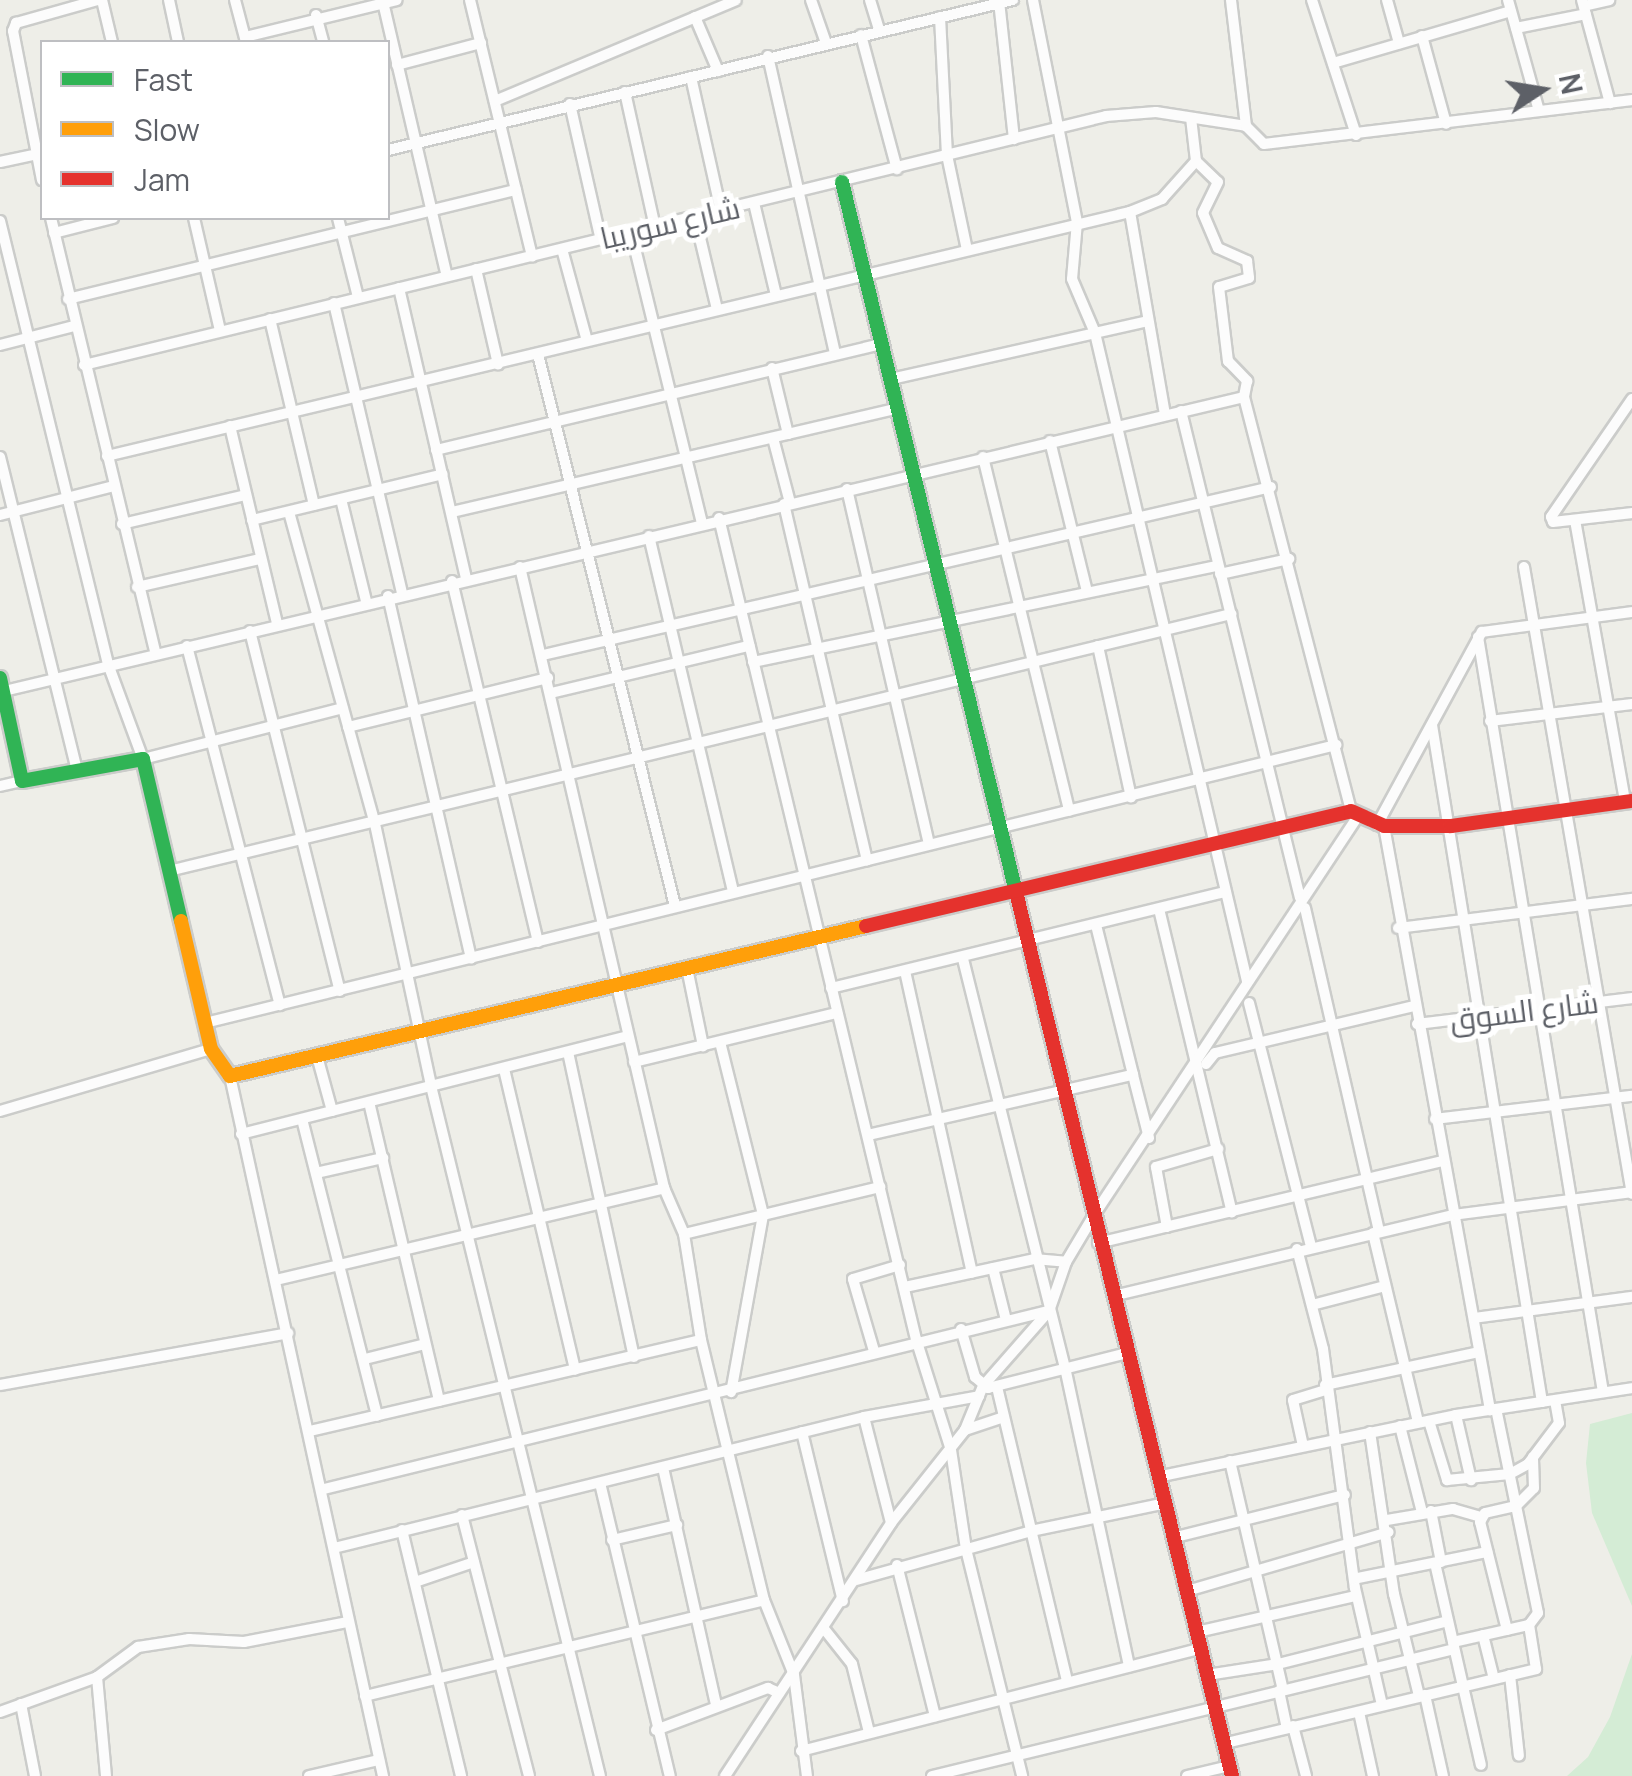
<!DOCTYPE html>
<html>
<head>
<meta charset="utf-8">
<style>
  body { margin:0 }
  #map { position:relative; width:1632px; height:1776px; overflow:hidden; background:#eeeee8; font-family:Manrope,Cairo,sans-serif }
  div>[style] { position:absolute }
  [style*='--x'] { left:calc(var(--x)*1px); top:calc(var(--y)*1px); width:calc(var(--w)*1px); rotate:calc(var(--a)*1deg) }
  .green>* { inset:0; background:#d4ecd5 }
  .roads { filter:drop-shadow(2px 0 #cbccca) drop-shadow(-2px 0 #cbccca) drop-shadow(0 2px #cbccca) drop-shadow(0 -2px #cbccca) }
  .street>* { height:10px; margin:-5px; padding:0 5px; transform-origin:5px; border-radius:5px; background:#fcfcfc }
  .fast>* { height:14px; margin:-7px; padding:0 7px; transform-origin:7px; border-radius:7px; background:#30b455 }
  .slow>* { height:14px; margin:-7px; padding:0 7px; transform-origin:7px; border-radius:7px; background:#ff9f0a }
  .jam>* { height:14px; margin:-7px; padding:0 7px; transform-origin:7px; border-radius:7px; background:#e5322d }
  span { translate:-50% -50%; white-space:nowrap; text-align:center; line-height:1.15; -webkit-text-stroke:10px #fff; paint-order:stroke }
  .street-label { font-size:30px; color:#5d6067 }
  .legend { position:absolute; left:40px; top:40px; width:350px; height:180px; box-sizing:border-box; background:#fff; border:2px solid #bebfc2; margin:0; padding:12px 18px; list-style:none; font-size:30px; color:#5d6067 }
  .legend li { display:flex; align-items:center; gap:20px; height:50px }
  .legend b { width:50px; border:2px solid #bebfc2 }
  .north { position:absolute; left:1492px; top:40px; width:100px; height:100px; -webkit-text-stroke:8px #fff; paint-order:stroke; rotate:78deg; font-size:28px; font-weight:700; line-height:40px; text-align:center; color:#5d6067 }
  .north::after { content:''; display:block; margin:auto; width:35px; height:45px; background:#5d6067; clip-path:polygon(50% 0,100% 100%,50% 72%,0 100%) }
</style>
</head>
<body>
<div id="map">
  <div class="green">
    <div style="clip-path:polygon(1632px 1413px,1632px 1606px,1592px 1513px,1586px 1463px,1590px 1424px)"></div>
    <div style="clip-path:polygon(1632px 1654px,1632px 1776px,1567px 1776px,1588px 1757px,1610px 1717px)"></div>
  </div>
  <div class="roads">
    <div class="street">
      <div style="--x:102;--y:0;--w:43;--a:76.6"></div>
      <div style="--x:169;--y:0;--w:43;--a:77.9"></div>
      <div style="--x:235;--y:0;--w:43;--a:75.3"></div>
      <div style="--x:470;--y:0;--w:264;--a:76.4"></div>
      <div style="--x:811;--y:0;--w:46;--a:70.8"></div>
      <div style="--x:870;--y:0;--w:31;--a:73"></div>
      <div style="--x:1033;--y:0;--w:226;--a:78.8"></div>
      <div style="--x:1077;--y:222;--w:57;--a:95"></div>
      <div style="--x:1072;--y:279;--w:59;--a:66.9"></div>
      <div style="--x:1095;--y:333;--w:666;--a:76.8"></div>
      <div style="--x:1312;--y:0;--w:142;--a:71.9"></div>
      <div style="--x:1387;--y:0;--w:45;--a:74.4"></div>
      <div style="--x:1508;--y:0;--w:115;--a:74.4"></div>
      <div style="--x:1582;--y:0;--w:107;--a:74.8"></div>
      <div style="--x:999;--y:1;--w:139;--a:83.8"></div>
      <div style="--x:383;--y:2;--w:281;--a:76.9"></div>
      <div style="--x:1584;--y:6;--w:26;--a:-13"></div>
      <div style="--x:316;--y:15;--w:28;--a:75"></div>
      <div style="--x:695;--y:17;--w:59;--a:66.9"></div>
      <div style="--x:940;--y:17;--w:138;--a:87.1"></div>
      <div style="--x:947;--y:155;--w:97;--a:78.1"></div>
      <div style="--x:1516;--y:28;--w:71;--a:-11.3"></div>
      <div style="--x:861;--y:35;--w:139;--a:75"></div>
      <div style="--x:1422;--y:36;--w:91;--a:74.7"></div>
      <div style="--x:245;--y:37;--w:156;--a:-13.7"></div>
      <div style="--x:768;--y:56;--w:305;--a:77.3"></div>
      <div style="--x:1333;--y:63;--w:185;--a:-16.3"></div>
      <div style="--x:397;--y:65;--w:87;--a:-14.7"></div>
      <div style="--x:691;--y:77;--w:137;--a:77.4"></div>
      <div style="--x:625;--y:92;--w:138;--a:77.5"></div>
      <div style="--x:495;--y:101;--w:261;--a:-22.7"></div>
      <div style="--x:570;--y:104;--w:139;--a:77.2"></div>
      <div style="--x:1246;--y:126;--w:25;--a:45"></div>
      <div style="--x:1264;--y:144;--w:371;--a:-6.8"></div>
      <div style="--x:388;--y:150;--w:643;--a:-13.5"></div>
      <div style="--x:1196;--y:161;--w:30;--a:44"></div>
      <div style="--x:1218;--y:182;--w:34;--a:116"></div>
      <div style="--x:1203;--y:213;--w:38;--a:67"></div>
      <div style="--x:1218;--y:248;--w:32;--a:24"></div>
      <div style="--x:1247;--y:261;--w:17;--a:83"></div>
      <div style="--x:1249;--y:278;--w:31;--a:163"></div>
      <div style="--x:1219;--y:287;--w:75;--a:83.1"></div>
      <div style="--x:1228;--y:361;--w:28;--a:46"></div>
      <div style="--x:1247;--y:381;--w:16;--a:101"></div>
      <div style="--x:1244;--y:397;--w:428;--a:75.5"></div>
      <div style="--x:0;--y:162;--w:38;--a:-12"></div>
      <div style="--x:42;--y:180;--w:152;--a:-101"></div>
      <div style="--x:13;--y:31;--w:9;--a:-69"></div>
      <div style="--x:16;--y:23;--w:85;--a:-15.7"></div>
      <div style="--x:754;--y:203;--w:95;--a:76.6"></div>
      <div style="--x:1130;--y:212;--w:205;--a:80.2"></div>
      <div style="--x:695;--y:217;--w:95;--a:76.6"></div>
      <div style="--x:51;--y:218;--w:446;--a:76.5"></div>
      <div style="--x:194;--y:218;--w:116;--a:77"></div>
      <div style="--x:338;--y:218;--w:81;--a:75.8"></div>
      <div style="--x:0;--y:221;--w:456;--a:76.3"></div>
      <div style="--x:108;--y:664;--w:101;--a:69.8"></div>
      <div style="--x:143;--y:759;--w:206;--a:-14.3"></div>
      <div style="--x:631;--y:232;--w:300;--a:76.3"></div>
      <div style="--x:54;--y:233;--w:61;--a:-14.3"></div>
      <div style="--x:562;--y:249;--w:95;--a:74.8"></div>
      <div style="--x:476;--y:269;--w:98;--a:77"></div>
      <div style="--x:399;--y:288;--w:298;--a:77"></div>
      <div style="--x:68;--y:299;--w:461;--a:-13.7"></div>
      <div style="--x:334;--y:303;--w:298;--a:76.8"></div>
      <div style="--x:270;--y:319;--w:191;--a:76.7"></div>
      <div style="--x:0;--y:345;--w:76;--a:-14.4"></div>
      <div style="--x:538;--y:354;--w:569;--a:76.06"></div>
      <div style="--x:84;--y:365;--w:1052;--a:-13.69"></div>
      <div style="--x:1106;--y:116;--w:50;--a:-4.6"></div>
      <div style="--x:1156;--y:112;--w:91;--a:8.8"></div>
      <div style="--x:1246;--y:126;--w:127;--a:-96.8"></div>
      <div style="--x:772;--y:368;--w:68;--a:76.4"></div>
      <div style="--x:891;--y:379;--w:263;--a:-12.7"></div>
      <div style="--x:1632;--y:399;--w:143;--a:124.5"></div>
      <div style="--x:1551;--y:517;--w:5;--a:68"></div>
      <div style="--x:1553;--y:522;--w:80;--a:-6.5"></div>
      <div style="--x:1181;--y:411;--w:501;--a:76.27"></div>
      <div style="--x:230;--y:426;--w:204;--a:76.6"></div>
      <div style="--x:773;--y:438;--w:67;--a:75.3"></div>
      <div style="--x:1050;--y:441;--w:155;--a:76.2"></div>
      <div style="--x:436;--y:450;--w:458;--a:-13.4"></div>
      <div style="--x:107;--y:456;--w:1052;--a:-13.42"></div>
      <div style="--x:1130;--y:212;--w:35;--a:-22"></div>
      <div style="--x:1162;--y:199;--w:51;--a:-48.2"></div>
      <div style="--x:1196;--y:161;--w:43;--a:-96.6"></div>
      <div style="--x:0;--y:457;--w:322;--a:76.2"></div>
      <div style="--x:983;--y:457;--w:364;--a:76.3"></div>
      <div style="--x:847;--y:489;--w:364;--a:77"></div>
      <div style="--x:341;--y:499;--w:105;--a:76.2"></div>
      <div style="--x:784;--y:504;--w:366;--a:76.9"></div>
      <div style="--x:289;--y:512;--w:324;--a:74.6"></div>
      <div style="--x:375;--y:824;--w:268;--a:77.9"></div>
      <div style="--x:431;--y:1086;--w:710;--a:76.24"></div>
      <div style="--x:452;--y:512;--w:458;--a:-13.1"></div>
      <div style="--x:0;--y:515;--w:118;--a:-14.3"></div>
      <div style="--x:719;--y:518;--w:844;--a:76.51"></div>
      <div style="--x:916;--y:1339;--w:116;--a:72.5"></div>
      <div style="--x:951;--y:1450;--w:100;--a:81.4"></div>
      <div style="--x:966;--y:1549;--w:234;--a:76.1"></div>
      <div style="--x:252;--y:520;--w:196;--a:-13.5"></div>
      <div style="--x:1575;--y:520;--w:286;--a:79.9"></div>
      <div style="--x:122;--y:524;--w:127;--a:-13.2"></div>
      <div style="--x:649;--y:536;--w:366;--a:76.7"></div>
      <div style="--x:520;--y:567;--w:637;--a:76.94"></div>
      <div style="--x:664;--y:1188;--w:50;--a:66.5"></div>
      <div style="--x:684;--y:1234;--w:107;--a:80.9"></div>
      <div style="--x:701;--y:1340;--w:268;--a:76.4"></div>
      <div style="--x:764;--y:1600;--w:81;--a:68.2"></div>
      <div style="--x:794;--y:1675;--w:102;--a:82.7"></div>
      <div style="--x:1524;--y:567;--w:636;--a:80.23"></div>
      <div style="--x:1220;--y:574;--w:71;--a:-12.3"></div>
      <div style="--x:452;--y:581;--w:371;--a:76.6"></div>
      <div style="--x:137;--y:587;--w:126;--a:-12.8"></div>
      <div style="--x:388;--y:596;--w:372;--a:77.1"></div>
      <div style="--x:250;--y:631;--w:371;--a:76"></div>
      <div style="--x:1478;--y:637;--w:765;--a:80.6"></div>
      <div style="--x:187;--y:646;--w:371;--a:75.5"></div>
      <div style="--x:1098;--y:646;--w:155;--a:77.7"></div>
      <div style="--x:543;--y:655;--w:747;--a:-12.99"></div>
      <div style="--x:753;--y:662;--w:475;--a:-11.7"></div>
      <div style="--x:0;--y:692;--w:1278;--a:-13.34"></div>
      <div style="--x:551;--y:693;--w:204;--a:-13.4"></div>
      <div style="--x:1490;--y:721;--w:143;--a:-6.8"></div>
      <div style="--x:1432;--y:725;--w:686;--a:80.77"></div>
      <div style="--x:348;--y:727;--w:206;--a:-13.8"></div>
      <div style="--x:0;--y:786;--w:23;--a:-13"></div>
      <div style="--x:1377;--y:825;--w:220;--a:-61.5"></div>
      <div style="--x:1482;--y:632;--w:151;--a:-7.6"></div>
      <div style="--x:1384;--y:826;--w:594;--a:79.71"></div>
      <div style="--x:173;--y:870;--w:1089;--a:-13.6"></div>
      <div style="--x:1305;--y:908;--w:331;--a:77.1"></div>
      <div style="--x:1159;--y:909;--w:312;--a:76.5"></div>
      <div style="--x:1096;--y:925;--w:154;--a:76.1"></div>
      <div style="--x:1398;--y:928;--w:236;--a:-7.1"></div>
      <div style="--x:963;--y:959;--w:426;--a:76"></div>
      <div style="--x:1066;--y:1372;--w:301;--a:77.9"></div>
      <div style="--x:687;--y:968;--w:80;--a:78.4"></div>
      <div style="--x:905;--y:971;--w:309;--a:77.5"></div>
      <div style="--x:831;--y:988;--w:406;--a:-13.7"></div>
      <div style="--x:1249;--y:1003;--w:251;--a:75.7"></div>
      <div style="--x:209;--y:1022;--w:1161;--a:-13.81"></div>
      <div style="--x:1417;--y:1024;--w:217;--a:-6.9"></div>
      <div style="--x:720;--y:1042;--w:178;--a:76"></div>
      <div style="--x:763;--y:1215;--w:180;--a:100.2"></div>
      <div style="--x:568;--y:1052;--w:312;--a:77.8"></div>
      <div style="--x:317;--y:1056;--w:57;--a:74.7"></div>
      <div style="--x:634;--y:1062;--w:209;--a:-13.6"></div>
      <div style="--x:1206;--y:1064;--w:14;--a:-51"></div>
      <div style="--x:1215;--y:1053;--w:204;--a:-13.3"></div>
      <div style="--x:504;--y:1069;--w:309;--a:76.7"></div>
      <div style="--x:230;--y:1076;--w:717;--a:77.67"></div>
      <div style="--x:369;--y:1102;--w:307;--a:76.8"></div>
      <div style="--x:0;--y:1111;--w:220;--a:-16.4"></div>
      <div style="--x:302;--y:1119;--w:306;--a:75.8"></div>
      <div style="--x:1435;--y:1119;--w:198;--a:-6.7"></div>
      <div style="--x:241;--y:1134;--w:399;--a:-14.2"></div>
      <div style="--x:868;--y:1135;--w:272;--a:-12.8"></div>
      <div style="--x:1133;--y:1075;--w:65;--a:75.7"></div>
      <div style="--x:316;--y:1173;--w:69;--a:-12.6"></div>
      <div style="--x:1167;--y:1227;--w:61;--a:-100.4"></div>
      <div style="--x:1156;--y:1167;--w:65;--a:-16.2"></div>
      <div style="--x:1373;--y:1233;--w:194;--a:76.6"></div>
      <div style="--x:684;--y:1234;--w:202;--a:-13.5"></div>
      <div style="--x:1098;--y:1243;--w:355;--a:-13.4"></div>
      <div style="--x:1297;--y:1249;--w:103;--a:75.4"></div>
      <div style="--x:1323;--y:1349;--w:241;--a:82.4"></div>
      <div style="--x:1355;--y:1588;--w:120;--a:77"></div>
      <div style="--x:993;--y:1268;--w:54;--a:76"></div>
      <div style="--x:276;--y:1280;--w:399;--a:-13.3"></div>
      <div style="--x:905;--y:1287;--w:132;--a:-12.2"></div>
      <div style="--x:1034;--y:1259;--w:32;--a:5"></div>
      <div style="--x:1113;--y:1296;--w:350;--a:-13.4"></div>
      <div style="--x:1453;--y:1215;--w:180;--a:-7.3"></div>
      <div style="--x:1312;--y:1305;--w:75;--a:-14.6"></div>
      <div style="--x:1474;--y:1318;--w:159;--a:-7.6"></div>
      <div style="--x:961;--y:1329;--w:50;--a:73.7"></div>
      <div style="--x:975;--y:1377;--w:17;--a:40"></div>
      <div style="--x:988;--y:1388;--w:143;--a:-14.1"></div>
      <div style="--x:874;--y:1351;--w:75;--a:-106.3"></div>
      <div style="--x:853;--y:1279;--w:49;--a:-16.6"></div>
      <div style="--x:365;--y:1359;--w:62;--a:-14"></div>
      <div style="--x:0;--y:1385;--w:293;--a:-10.2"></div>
      <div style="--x:1325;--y:1385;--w:157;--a:-12.1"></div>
      <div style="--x:997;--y:1387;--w:302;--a:76.6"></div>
      <div style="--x:1456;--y:1415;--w:67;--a:77"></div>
      <div style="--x:864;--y:1417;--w:109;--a:75.7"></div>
      <div style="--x:1429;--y:1421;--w:62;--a:73"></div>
      <div style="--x:1447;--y:1480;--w:63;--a:-5.4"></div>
      <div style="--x:1510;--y:1474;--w:21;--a:-29"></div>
      <div style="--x:1528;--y:1464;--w:51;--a:-52.9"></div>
      <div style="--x:1559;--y:1423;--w:23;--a:-100"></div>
      <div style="--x:1400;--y:1426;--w:89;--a:75.7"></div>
      <div style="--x:965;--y:1430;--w:41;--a:-18.4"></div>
      <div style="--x:310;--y:1431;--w:401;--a:-13.1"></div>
      <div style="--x:802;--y:1432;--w:174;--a:76.4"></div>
      <div style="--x:1370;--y:1432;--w:164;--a:81.6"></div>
      <div style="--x:1394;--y:1594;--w:105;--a:76.2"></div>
      <div style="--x:1303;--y:1446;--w:47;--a:-102.3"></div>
      <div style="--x:1293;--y:1400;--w:34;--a:-17"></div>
      <div style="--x:1230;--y:1461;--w:235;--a:77"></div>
      <div style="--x:664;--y:1472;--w:239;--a:77.4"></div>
      <div style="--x:1157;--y:1477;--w:305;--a:-11.7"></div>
      <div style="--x:1456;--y:1415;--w:178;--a:-8.7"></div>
      <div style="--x:600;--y:1483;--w:301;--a:76.6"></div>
      <div style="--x:324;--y:1489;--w:746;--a:-13.81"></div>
      <div style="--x:1431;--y:1511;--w:52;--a:78.9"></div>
      <div style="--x:462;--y:1515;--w:269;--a:75.6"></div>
      <div style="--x:1387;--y:1520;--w:67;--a:-9.5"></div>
      <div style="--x:1453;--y:1509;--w:29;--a:16"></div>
      <div style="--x:402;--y:1530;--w:253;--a:76.5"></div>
      <div style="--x:1176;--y:1537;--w:174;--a:-14"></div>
      <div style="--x:612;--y:1540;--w:67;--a:-13"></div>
      <div style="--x:338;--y:1547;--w:542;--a:-13.88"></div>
      <div style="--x:864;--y:1417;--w:117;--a:-10.3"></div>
      <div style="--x:1435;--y:1563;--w:207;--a:77.2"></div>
      <div style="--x:897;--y:1565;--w:156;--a:75.9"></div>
      <div style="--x:1358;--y:1578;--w:132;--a:-11.4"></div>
      <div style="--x:856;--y:1580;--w:182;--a:-15.6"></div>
      <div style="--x:1031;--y:1531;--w:138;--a:-11.7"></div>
      <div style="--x:415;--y:1582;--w:62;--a:-18.7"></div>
      <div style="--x:1187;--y:1591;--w:210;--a:-16.3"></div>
      <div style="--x:825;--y:1630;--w:43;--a:51.5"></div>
      <div style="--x:852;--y:1664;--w:70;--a:76"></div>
      <div style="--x:1507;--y:1630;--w:111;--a:-104"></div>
      <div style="--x:1480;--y:1522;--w:10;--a:-61"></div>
      <div style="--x:1485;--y:1513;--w:32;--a:-13"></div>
      <div style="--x:1516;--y:1506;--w:25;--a:-45"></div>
      <div style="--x:1534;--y:1488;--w:31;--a:-92"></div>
      <div style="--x:1197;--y:1632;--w:163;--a:-12.8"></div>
      <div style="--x:1483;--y:1635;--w:45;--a:76"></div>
      <div style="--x:1453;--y:1642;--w:78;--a:-12.6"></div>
      <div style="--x:1529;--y:1625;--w:15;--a:-53"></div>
      <div style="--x:1538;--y:1613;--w:208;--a:-101.6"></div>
      <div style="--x:1207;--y:1675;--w:72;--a:-8.8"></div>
      <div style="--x:1278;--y:1664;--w:175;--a:-14.2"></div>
      <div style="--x:1510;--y:1675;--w:81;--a:83.7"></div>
      <div style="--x:97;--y:1677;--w:99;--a:84.8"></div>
      <div style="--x:1279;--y:1691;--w:38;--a:78"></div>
      <div style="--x:1425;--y:1695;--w:83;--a:77.5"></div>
      <div style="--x:365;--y:1696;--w:410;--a:-13.5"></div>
      <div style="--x:21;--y:1704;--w:73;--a:79"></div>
      <div style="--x:0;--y:1712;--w:103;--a:-19.8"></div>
      <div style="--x:97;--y:1677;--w:51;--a:-36.2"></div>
      <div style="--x:138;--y:1647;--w:52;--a:-8.9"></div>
      <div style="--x:189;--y:1639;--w:55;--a:3.1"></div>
      <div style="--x:244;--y:1642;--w:106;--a:-10.9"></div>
      <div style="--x:1359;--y:1712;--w:66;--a:77.7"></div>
      <div style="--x:1293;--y:1726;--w:52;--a:75.4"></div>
      <div style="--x:656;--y:1730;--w:120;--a:-20.6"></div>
      <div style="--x:768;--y:1688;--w:12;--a:24"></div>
      <div style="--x:1222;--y:1744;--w:323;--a:-13.4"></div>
      <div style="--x:1536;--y:1669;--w:45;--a:-99"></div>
      <div style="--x:801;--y:1751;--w:413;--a:-14.4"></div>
      <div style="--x:309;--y:1776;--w:72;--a:-12.9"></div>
      <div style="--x:725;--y:1776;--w:303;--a:-56.7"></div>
      <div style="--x:891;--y:1523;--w:119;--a:-51.5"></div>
      <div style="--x:965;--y:1430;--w:48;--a:-67.8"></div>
      <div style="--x:983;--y:1386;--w:100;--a:-48.7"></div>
      <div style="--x:1049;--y:1311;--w:52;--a:-70.9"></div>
      <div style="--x:1066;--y:1262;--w:55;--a:-59.2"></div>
      <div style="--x:1094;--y:1215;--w:477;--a:-56.5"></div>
      <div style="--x:932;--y:1776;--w:537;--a:-13.67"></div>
      <div style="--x:1187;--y:1776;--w:43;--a:-13.4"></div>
    </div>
    <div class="fast">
      <div style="--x:842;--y:182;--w:731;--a:76.23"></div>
      <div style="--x:0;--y:678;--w:105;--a:77.9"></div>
      <div style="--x:22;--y:781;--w:123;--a:-10.3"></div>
      <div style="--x:143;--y:759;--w:166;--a:76.8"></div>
    </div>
    <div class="slow">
      <div style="--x:181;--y:921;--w:131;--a:76.8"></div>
      <div style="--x:211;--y:1049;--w:33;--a:55"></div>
      <div style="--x:230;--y:1076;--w:653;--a:-13.27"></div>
    </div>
    <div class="jam">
      <div style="--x:1016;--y:892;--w:910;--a:76.27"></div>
      <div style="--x:866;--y:926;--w:498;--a:-13.3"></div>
      <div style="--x:1351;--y:811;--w:36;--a:24"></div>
      <div style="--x:1384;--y:826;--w:67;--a:0"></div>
      <div style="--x:1451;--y:826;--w:183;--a:-7.9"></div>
    </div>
  </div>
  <div class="street-label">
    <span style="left:670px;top:223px;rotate:-13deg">شارع سوريبا</span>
    <span style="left:1524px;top:1011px;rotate:-7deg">شارع السوق</span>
  </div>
  <ul class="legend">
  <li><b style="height:12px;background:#30b455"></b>Fast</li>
  <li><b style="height:12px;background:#ff9f0a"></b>Slow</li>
  <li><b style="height:12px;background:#e5322d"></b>Jam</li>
  </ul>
  <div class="north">N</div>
</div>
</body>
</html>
